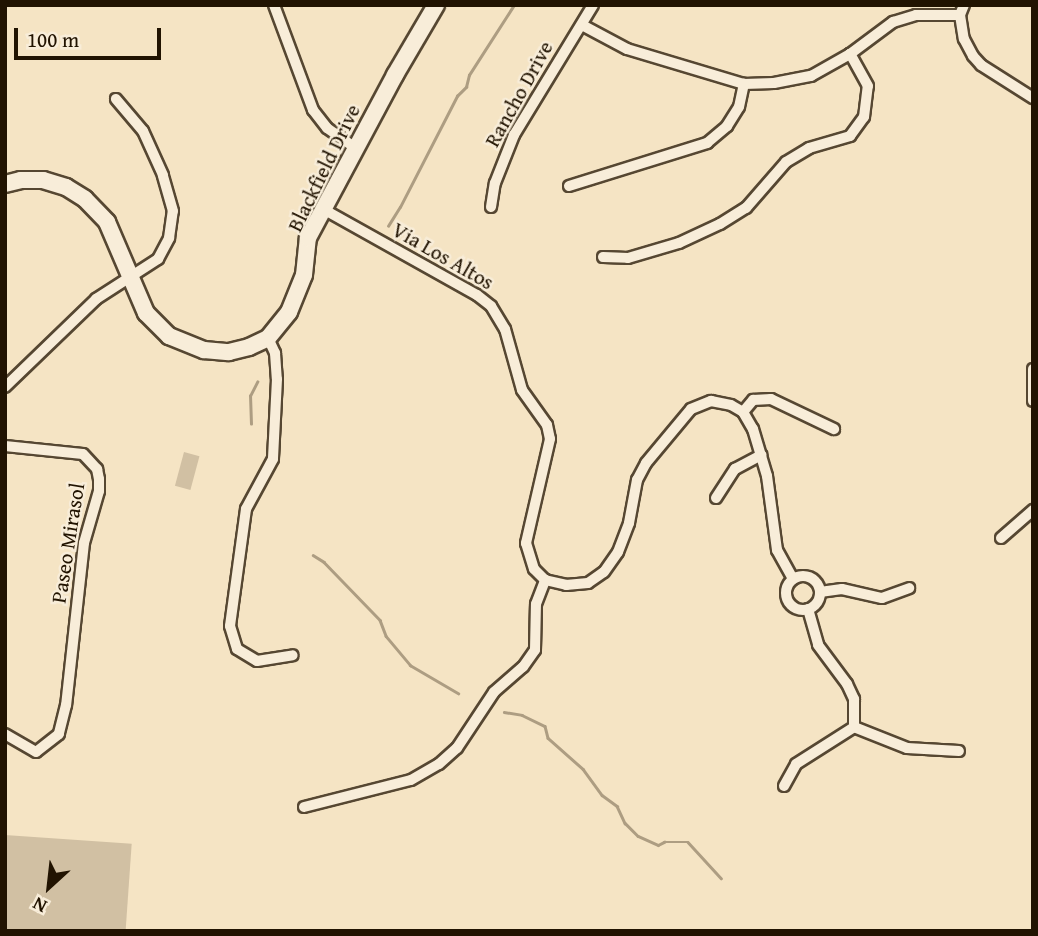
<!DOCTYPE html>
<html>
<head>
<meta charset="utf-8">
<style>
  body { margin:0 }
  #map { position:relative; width:1038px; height:936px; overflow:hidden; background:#f5e4c4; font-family:"Gentium Book Plus",serif }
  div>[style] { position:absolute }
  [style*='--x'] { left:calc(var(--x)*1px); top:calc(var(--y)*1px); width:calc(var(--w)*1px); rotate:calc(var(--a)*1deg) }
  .green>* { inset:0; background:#d1c0a3; transform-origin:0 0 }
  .stream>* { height:2.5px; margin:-1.25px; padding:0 1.25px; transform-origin:1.25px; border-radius:1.25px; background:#ad9d82 }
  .roads { filter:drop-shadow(2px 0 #564732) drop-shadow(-2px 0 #564732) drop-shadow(0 2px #564732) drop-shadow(0 -2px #564732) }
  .street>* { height:10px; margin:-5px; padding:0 5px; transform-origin:5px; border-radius:5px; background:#f8edd9 }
  .street>.ring { margin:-5px; padding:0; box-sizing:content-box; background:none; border:10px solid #f8edd9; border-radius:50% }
  .secondary>* { height:16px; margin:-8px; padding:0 8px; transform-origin:8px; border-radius:8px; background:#f8edd9 }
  span { translate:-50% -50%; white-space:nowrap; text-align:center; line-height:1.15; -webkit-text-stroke:5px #f8edd9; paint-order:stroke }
  .street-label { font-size:21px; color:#211301 }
  .frame { position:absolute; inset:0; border:7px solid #211301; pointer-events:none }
  .north { position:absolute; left:14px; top:852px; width:70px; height:70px; -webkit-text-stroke:5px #f8edd9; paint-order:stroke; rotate:207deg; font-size:19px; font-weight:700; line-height:28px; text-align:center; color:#211301 }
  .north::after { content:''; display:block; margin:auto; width:24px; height:32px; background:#211301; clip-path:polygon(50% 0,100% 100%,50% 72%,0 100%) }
  .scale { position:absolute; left:14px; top:28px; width:147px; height:32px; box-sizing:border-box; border:4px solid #211301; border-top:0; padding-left:9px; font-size:21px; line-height:24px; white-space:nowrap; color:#211301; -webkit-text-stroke:5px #f8edd9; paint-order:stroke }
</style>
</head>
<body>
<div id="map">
  <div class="green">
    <div style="left:184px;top:452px;width:16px;height:35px;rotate:15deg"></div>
    <div style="left:5px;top:835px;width:127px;height:96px;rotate:4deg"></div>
  </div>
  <div class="stream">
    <div style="--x:388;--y:226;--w:22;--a:-58"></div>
    <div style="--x:400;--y:207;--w:125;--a:-62.8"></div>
    <div style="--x:457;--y:96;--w:13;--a:-45"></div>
    <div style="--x:466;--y:87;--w:12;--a:-76"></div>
    <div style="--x:469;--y:75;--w:83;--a:-57.3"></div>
    <div style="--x:251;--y:424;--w:28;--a:-92"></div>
    <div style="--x:250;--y:396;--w:16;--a:-63"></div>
    <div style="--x:313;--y:555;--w:13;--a:32"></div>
    <div style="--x:324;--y:562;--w:81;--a:46"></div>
    <div style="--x:380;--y:620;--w:17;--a:69"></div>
    <div style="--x:386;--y:636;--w:38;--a:50"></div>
    <div style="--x:410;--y:665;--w:56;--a:30.3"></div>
    <div style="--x:504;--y:712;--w:18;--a:9"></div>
    <div style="--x:522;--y:715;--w:25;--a:26"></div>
    <div style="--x:545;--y:726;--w:12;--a:76"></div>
    <div style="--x:548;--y:738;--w:47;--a:41.5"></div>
    <div style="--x:583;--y:769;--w:32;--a:54"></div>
    <div style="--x:602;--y:795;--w:19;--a:36"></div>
    <div style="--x:617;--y:806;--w:19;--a:65"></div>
    <div style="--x:625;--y:823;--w:18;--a:45"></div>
    <div style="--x:638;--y:836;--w:22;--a:24"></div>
    <div style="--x:658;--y:845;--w:7;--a:-27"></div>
    <div style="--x:664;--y:842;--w:24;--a:0"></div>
    <div style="--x:688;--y:842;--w:49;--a:47.5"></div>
  </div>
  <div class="roads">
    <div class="street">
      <div style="--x:274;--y:5;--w:112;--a:69.6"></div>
      <div style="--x:313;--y:110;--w:23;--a:52"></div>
      <div style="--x:327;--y:128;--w:35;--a:35"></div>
      <div style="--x:964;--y:5;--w:11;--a:112"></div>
      <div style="--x:960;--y:15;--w:24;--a:81"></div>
      <div style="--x:964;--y:39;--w:19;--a:62"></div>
      <div style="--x:973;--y:56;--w:12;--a:48"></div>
      <div style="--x:981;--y:65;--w:62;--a:32.4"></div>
      <div style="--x:582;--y:25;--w:51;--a:28.1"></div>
      <div style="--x:627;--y:49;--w:122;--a:16.7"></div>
      <div style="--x:744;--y:84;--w:30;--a:-2"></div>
      <div style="--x:774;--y:83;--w:38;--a:-11"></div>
      <div style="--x:811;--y:76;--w:45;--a:-29.4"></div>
      <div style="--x:850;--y:54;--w:54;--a:-36.7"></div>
      <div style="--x:893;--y:22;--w:24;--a:-17"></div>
      <div style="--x:916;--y:15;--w:44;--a:0"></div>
      <div style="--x:569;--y:186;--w:145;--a:-17.3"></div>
      <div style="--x:707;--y:143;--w:26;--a:-40"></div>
      <div style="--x:727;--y:126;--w:22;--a:-58"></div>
      <div style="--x:739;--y:107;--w:24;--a:-78"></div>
      <div style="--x:491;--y:207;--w:24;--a:-81"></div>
      <div style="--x:495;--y:183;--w:52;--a:-68.4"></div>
      <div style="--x:514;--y:135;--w:152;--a:-58.7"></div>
      <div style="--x:323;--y:209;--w:176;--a:29.2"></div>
      <div style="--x:477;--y:295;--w:18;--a:38"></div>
      <div style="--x:491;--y:306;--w:27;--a:59"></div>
      <div style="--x:505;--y:329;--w:63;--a:74.4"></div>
      <div style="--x:522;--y:390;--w:43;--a:54.5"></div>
      <div style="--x:547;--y:425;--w:14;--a:78"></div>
      <div style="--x:550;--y:439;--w:107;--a:103"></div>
      <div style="--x:526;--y:543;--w:27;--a:73"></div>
      <div style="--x:534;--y:569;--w:16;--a:45"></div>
      <div style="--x:545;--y:580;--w:22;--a:13"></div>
      <div style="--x:566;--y:585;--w:22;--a:-5"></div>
      <div style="--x:588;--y:583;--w:19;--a:-35"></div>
      <div style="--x:604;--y:572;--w:24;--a:-55"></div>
      <div style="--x:618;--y:552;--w:31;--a:-69"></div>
      <div style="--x:629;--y:523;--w:44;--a:-79.5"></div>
      <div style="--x:637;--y:480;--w:19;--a:-62"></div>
      <div style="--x:646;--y:463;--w:70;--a:-50.2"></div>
      <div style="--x:691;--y:409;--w:22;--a:-22"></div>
      <div style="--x:711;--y:401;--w:20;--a:11"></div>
      <div style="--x:731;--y:405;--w:14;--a:30"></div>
      <div style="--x:743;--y:412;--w:20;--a:60"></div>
      <div style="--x:753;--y:429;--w:49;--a:73.4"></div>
      <div style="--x:767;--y:476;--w:75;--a:82.3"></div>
      <div style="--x:777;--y:550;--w:33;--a:61"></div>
      <div style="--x:603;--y:257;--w:25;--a:2"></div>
      <div style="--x:628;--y:258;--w:53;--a:-16.4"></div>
      <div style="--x:679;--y:243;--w:45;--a:-24.9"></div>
      <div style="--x:720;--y:224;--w:31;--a:-32"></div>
      <div style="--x:746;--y:208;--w:61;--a:-49"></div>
      <div style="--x:786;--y:162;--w:27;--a:-31"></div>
      <div style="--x:809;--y:148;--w:43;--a:-16.3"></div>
      <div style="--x:850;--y:136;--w:24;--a:-54"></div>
      <div style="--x:864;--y:117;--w:31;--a:-83"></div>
      <div style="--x:868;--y:86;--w:37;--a:-119"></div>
      <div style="--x:268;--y:338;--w:17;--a:65"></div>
      <div style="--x:275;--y:353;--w:26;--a:86"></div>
      <div style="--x:277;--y:379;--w:80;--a:92.9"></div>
      <div style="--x:273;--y:459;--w:57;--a:118.4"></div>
      <div style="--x:246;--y:509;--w:118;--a:97.8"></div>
      <div style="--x:230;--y:626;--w:24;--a:73"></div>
      <div style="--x:237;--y:649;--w:23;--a:31"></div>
      <div style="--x:257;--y:661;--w:36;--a:-9"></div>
      <div style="--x:1033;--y:369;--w:32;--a:90"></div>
      <div style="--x:5;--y:387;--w:127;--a:-44"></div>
      <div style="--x:96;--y:299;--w:74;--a:-32.8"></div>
      <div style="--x:158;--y:259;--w:24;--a:-62"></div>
      <div style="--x:169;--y:238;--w:27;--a:-82"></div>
      <div style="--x:173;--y:211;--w:37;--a:-106"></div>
      <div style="--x:163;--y:175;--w:48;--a:-114.4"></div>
      <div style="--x:143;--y:131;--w:42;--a:-130.2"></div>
      <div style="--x:743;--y:412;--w:16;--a:-50"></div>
      <div style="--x:753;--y:400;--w:18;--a:-3"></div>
      <div style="--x:771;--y:399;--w:70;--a:25.5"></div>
      <div style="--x:5;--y:446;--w:78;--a:5.9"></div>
      <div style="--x:83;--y:454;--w:21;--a:47"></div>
      <div style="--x:97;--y:469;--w:10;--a:79"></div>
      <div style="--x:99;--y:479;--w:12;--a:90"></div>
      <div style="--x:99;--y:491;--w:54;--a:106.1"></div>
      <div style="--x:84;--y:543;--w:163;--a:96.3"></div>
      <div style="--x:66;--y:705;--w:30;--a:104"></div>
      <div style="--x:59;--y:734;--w:29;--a:142"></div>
      <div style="--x:36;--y:752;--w:36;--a:-150"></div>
      <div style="--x:716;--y:498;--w:35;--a:-57"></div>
      <div style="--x:735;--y:469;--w:30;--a:-28"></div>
      <div style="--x:1001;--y:538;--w:43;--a:-41.2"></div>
      <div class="ring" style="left:786px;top:576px;width:24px;height:24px"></div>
      <div style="--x:820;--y:592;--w:22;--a:-8"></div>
      <div style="--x:842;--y:589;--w:41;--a:12.7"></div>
      <div style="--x:882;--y:598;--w:29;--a:-20"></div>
      <div style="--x:808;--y:609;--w:37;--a:74"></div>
      <div style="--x:818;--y:645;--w:49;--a:53.4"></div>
      <div style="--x:847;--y:684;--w:17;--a:65"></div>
      <div style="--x:854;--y:699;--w:28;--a:90"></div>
      <div style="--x:784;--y:786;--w:25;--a:-61"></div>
      <div style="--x:796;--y:764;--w:69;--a:-32.5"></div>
      <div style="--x:854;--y:727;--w:57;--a:21.6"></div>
      <div style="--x:907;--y:748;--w:52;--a:3.3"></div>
      <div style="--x:304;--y:807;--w:110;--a:-14.2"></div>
      <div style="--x:411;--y:780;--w:32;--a:-30"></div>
      <div style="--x:439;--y:764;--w:24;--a:-42"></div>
      <div style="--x:457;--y:748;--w:67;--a:-56.5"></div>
      <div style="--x:494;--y:692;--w:38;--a:-41"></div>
      <div style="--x:523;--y:667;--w:21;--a:-55"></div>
      <div style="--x:535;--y:650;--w:46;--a:-88.8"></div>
      <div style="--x:536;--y:604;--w:26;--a:-69"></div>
    </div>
    <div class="secondary">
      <div style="--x:5;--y:184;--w:16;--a:-14"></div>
      <div style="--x:21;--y:180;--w:22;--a:0"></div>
      <div style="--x:43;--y:180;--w:24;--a:17"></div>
      <div style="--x:66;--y:187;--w:22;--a:32"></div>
      <div style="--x:85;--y:199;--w:32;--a:46"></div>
      <div style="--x:107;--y:222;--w:99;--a:66.8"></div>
      <div style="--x:146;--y:313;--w:33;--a:45"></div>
      <div style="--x:169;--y:336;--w:38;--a:22"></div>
      <div style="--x:204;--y:350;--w:25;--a:5"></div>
      <div style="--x:229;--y:352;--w:21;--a:-14"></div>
      <div style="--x:249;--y:347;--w:21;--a:-25"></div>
      <div style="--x:268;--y:338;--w:33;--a:-51"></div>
      <div style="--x:289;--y:312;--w:40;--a:-68"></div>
      <div style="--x:304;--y:275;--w:37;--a:-84"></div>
      <div style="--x:308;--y:238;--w:185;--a:-61.9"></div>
      <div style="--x:395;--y:75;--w:81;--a:-59.6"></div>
    </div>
  </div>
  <div class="street-label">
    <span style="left:519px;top:94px;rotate:-61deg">Rancho Drive</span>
    <span style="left:324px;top:168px;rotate:-64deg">Blackfield Drive</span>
    <span style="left:443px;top:256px;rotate:30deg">Via Los Altos</span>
    <span style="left:68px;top:543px;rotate:-81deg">Paseo Mirasol</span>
  </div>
  <div class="frame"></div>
  <div class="north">N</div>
  <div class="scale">100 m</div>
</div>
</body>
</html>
